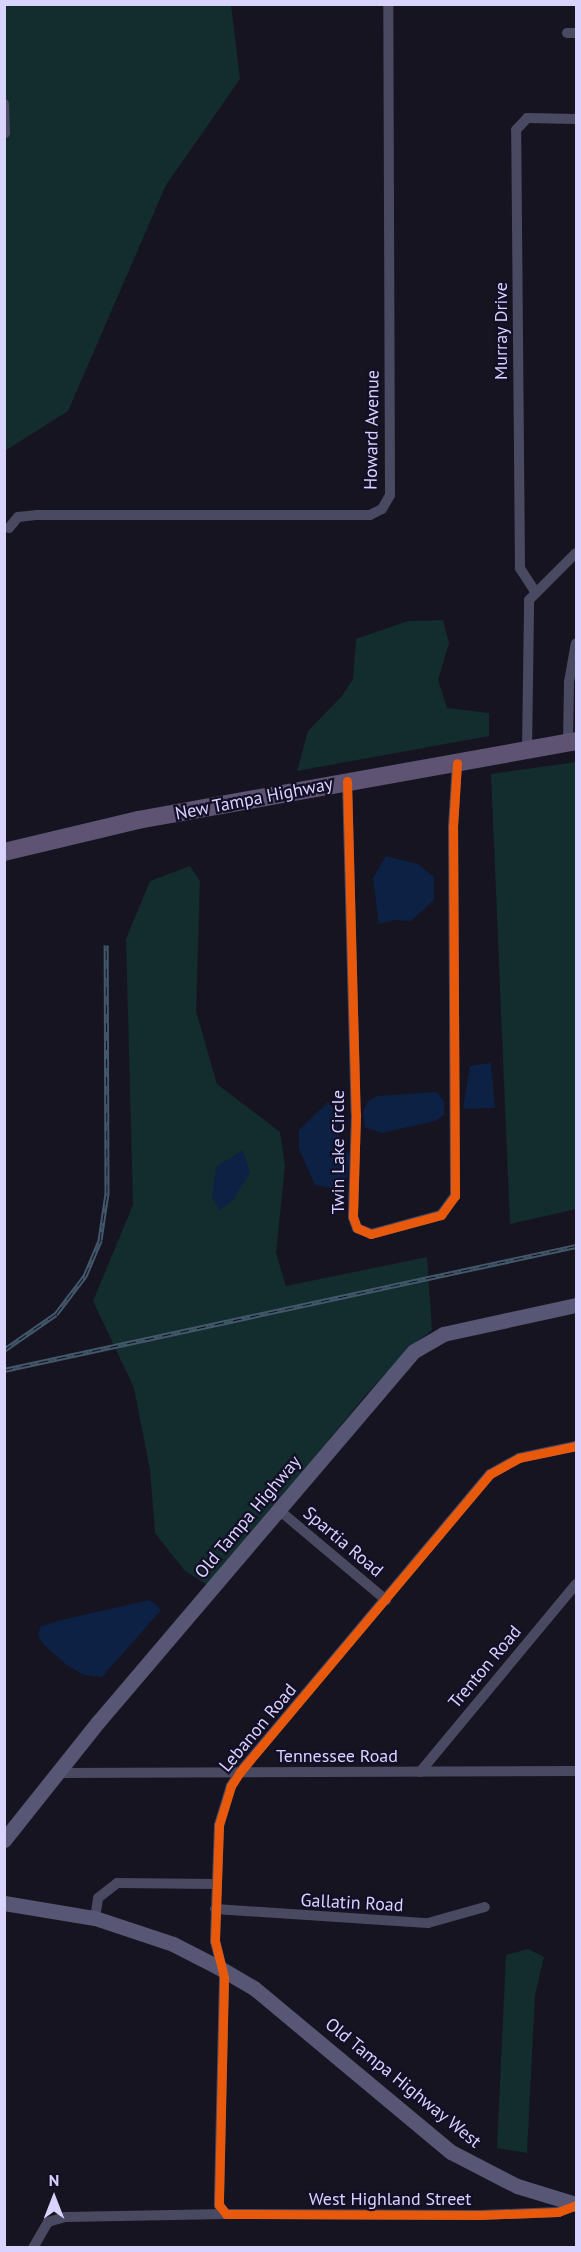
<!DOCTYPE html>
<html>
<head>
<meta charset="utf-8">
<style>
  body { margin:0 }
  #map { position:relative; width:581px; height:2252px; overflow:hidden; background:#161421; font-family:"PT Sans",sans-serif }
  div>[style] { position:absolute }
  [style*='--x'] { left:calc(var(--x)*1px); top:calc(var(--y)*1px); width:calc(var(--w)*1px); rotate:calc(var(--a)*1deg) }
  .green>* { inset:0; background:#132c2d }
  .water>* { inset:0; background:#0d2144 }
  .street>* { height:10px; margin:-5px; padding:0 5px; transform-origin:5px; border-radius:5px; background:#4a4962 }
  .secondary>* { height:15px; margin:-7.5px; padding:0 7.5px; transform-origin:7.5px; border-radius:7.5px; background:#575674 }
  .primary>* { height:18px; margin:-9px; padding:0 9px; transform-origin:9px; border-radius:9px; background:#5e5373 }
  .rail>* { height:5px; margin-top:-2.5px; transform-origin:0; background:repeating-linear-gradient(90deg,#130f26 0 9px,#43596b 0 18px); box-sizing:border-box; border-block:2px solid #43596b }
  .cycleway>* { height:9px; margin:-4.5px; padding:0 4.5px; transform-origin:4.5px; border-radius:4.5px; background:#e8590c }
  span { translate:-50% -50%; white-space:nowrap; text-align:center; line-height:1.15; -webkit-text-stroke:4.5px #130f26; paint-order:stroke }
  .street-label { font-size:18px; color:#d9d4ff }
  .frame { position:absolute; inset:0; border:6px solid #d9d4ff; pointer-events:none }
  .north { position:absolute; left:24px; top:2168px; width:60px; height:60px; -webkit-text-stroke:4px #130f26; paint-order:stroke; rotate:0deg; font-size:16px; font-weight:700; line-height:24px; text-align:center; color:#d9d4ff }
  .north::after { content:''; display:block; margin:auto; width:21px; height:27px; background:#d9d4ff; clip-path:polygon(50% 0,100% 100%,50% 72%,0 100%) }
</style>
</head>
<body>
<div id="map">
  <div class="green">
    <div style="clip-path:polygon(5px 5px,231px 5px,240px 79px,166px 185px,68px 411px,5px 451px)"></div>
    <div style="clip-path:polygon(443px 620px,449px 643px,438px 680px,447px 708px,489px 713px,489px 736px,297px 771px,308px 731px,342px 696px,353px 679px,356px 639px,408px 621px)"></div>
    <div style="clip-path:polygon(576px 762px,576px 1209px,510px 1224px,491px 774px)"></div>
    <div style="clip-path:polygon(190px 866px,200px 881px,196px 1011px,217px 1084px,280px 1132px,285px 1166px,276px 1253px,286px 1286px,427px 1257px,432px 1330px,410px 1347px,364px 1397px,209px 1586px,185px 1571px,155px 1533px,150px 1470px,134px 1388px,93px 1301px,133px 1205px,126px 939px,150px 881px)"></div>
    <div style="clip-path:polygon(528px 1949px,544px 1957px,535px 1995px,527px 2153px,497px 2148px,506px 1955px)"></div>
  </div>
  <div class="water">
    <div style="clip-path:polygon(386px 856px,418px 864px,434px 877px,434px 900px,411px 921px,395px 920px,379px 924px,373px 878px)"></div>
    <div style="clip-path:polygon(491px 1063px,495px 1108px,463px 1109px,470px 1066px)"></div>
    <div style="clip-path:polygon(437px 1092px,444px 1102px,444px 1115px,435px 1121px,382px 1133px,365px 1127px,363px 1112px,368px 1101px,377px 1096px)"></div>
    <div style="clip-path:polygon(328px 1102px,335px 1111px,341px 1146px,350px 1155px,346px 1183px,339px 1189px,315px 1185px,299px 1149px,299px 1130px)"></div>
    <div style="clip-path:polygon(243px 1150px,250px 1173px,232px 1201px,220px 1210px,212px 1197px,216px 1167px)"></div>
    <div style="clip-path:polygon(150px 1600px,161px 1610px,102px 1677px,84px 1675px,68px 1666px,43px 1644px,38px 1634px,41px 1626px,61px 1620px)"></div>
  </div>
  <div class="street">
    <div style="--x:567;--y:33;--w:9;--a:0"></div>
    <div style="--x:4;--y:104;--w:29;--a:88"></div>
    <div style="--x:9;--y:528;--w:14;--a:-51"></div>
    <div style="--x:18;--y:517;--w:18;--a:-6"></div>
    <div style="--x:36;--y:515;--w:334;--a:0"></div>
    <div style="--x:370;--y:515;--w:13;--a:-27"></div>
    <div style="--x:382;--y:509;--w:16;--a:-60"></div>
    <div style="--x:390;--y:495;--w:491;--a:-90.2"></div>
    <div style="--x:536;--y:593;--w:30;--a:-123"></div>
    <div style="--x:520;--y:568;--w:438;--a:-90.5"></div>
    <div style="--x:516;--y:130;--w:16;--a:-47"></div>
    <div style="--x:527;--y:118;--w:49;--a:1.2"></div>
    <div style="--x:568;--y:742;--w:60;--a:-89"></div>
    <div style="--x:569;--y:682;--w:39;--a:-80"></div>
    <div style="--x:527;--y:751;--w:151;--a:-89.2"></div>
    <div style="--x:529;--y:600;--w:66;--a:-45"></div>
    <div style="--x:347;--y:781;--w:333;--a:88.5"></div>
    <div style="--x:356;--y:1114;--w:103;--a:91.7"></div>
    <div style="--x:353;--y:1217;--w:12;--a:70"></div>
    <div style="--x:357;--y:1228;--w:15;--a:23"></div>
    <div style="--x:371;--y:1234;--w:73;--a:-15.2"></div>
    <div style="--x:441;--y:1215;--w:24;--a:-54"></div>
    <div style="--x:455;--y:1196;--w:369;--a:-90.3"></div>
    <div style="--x:453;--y:827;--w:64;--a:-86.4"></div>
    <div style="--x:576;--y:1446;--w:58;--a:168.1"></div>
    <div style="--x:519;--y:1458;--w:33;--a:151"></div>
    <div style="--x:490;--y:1474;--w:389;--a:130"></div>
    <div style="--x:240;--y:1772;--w:17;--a:123"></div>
    <div style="--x:231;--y:1786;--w:41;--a:107.1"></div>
    <div style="--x:219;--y:1825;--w:116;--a:92"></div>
    <div style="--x:215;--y:1941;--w:38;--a:76"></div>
    <div style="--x:224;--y:1978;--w:227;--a:91.3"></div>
    <div style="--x:219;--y:2205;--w:11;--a:52"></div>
    <div style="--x:226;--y:2214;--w:254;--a:0.2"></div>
    <div style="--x:480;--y:2215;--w:78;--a:-2.2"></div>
    <div style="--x:558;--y:2212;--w:19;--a:-21"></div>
    <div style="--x:279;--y:1510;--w:140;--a:40.1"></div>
    <div style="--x:420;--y:1772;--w:244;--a:-50.3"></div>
    <div style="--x:61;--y:1773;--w:515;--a:-0.22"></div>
    <div style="--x:215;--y:1909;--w:213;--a:3.8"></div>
    <div style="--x:428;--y:1923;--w:59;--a:-15.7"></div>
    <div style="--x:95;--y:1918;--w:20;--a:-81"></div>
    <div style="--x:98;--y:1898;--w:24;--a:-38"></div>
    <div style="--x:117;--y:1883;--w:99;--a:0.6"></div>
    <div style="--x:33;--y:2248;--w:30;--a:-60"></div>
    <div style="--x:48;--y:2222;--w:18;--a:-16"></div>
    <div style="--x:65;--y:2217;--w:161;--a:-1.1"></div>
  </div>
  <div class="secondary">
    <div style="--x:4;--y:1840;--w:151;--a:-51.5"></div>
    <div style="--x:98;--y:1722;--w:487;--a:-49.6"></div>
    <div style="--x:414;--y:1351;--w:34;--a:-30"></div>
    <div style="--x:443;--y:1334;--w:136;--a:-12.3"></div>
    <div style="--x:4;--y:1903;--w:92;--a:9.4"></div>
    <div style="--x:95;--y:1918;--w:82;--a:18.4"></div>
    <div style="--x:173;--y:1944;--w:51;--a:27.1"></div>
    <div style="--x:218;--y:1967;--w:42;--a:30.3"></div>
    <div style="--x:254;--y:1988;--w:256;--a:39.8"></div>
    <div style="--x:451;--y:2152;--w:74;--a:27.3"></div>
    <div style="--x:517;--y:2186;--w:62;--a:17"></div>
  </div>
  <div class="primary">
    <div style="--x:4;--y:852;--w:138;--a:-13.4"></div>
    <div style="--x:138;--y:820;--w:445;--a:-10.2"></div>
  </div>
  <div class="rail">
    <div style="--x:4;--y:1350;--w:63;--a:-34.7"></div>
    <div style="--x:56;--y:1314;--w:48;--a:-52.7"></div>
    <div style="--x:85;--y:1276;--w:39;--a:-67"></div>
    <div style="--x:100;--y:1240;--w:48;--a:-81.5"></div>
    <div style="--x:107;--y:1193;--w:248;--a:-90.2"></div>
    <div style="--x:4;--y:1370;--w:585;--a:-12.23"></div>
  </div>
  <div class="cycleway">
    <div style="--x:347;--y:781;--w:333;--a:88.5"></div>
    <div style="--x:356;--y:1114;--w:103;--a:91.7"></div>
    <div style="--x:353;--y:1217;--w:12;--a:70"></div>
    <div style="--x:357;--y:1228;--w:15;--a:23"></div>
    <div style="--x:371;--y:1234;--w:73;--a:-15.2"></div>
    <div style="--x:441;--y:1215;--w:24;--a:-54"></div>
    <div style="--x:455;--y:1196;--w:369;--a:-90.3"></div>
    <div style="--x:453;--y:827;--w:64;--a:-86.4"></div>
    <div style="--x:576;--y:1446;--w:58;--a:168.1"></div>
    <div style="--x:519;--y:1458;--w:33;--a:151"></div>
    <div style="--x:490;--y:1474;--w:389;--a:130"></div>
    <div style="--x:240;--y:1772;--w:17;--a:123"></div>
    <div style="--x:231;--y:1786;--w:41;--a:107.1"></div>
    <div style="--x:219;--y:1825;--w:116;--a:92"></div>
    <div style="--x:215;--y:1941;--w:38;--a:76"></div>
    <div style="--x:224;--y:1978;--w:227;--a:91.3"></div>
    <div style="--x:219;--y:2205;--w:11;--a:52"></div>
    <div style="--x:226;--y:2214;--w:254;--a:0.2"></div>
    <div style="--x:480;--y:2215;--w:78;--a:-2.2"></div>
    <div style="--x:558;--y:2212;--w:19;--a:-21"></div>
  </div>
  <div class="street-label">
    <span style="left:501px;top:331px;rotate:-90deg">Murray Drive</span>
    <span style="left:372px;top:430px;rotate:-89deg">Howard Avenue</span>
    <span style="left:254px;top:799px;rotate:-11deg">New Tampa Highway</span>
    <span style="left:338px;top:1152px;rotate:-90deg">Twin Lake Circle</span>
    <span style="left:248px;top:1517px;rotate:-50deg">Old Tampa Highway</span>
    <span style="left:343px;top:1542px;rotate:40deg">Spartia Road</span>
    <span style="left:485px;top:1667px;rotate:-50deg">Trenton Road</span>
    <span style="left:258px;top:1728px;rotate:-50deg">Lebanon Road</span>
    <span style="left:337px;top:1756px">Tennessee Road</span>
    <span style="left:352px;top:1903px;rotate:3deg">Gallatin Road</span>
    <span style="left:403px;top:2083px;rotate:39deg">Old Tampa Highway West</span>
    <span style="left:390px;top:2199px">West Highland Street</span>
  </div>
  <div class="frame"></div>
  <div class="north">N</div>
</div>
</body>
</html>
